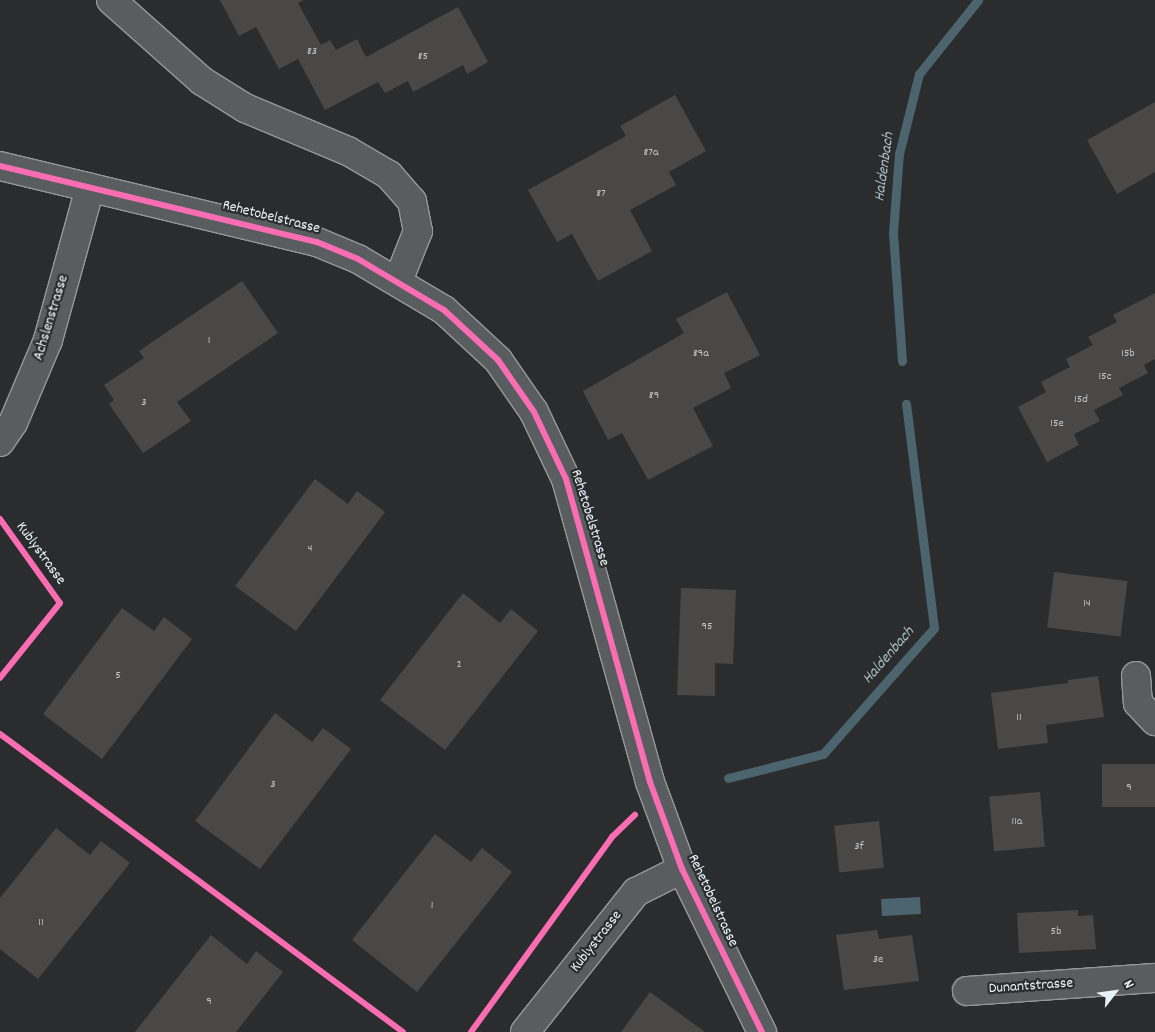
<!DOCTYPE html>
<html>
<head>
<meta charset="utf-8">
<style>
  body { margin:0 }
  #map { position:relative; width:1155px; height:1032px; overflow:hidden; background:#2b2c2d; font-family:Dekko,sans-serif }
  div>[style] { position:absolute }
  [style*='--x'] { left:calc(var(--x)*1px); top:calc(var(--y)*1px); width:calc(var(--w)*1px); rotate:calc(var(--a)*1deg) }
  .water>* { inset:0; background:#4c646e; transform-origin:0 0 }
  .stream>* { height:9px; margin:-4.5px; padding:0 4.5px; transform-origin:4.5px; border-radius:4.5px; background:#4c646e }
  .building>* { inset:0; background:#4a4846; transform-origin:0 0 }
  .roads { filter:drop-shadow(1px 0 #96989a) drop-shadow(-1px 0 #96989a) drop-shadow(0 1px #96989a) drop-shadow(0 -1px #96989a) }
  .street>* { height:28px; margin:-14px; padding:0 14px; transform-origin:14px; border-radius:14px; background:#5a5d60 }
  .secondary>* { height:28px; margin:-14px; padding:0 14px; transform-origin:14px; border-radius:14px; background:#5a5d60 }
  .cycleway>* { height:6px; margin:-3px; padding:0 3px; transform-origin:3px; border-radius:3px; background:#f96db3 }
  span { translate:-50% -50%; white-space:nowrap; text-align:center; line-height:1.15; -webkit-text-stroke:4.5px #2a2d2e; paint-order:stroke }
  .number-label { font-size:12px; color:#c0c7cc }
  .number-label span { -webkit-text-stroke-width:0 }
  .street-label { font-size:15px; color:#e8f1f8 }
  .water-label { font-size:16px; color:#abbbc3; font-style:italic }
  .north { position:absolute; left:1090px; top:967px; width:50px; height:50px; -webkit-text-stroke:4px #2a2d2e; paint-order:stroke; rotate:60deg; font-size:14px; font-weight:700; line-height:20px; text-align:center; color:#e8f1f8 }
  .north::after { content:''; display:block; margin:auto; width:18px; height:22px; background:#e8f1f8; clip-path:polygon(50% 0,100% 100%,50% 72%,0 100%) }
</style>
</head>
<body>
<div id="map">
  <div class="water">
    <div style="left:920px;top:897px;width:17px;height:39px;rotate:87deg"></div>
  </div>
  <div class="stream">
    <div style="--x:902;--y:361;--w:128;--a:-94"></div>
    <div style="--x:893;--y:233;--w:79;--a:-85.7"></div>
    <div style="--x:899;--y:154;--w:82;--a:-76"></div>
    <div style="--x:919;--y:74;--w:95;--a:-51.4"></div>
    <div style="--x:728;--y:778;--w:98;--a:-14.2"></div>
    <div style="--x:823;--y:754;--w:168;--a:-48.6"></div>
    <div style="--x:934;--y:628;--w:226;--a:-97.1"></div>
  </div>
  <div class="building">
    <div style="clip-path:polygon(220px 0,304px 0,298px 3px,321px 45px,330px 40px,336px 50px,357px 39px,366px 57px,458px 7px,488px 62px,467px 74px,463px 65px,413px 92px,408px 81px,385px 93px,378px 82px,325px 110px,298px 59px,279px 69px,256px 27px,239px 36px)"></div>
    <div style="clip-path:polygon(675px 95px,706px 151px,669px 172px,676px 185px,630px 210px,652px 251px,598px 281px,572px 234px,557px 242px,528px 190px,626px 136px,620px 126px)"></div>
    <div style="clip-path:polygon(1155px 102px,1155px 172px,1117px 194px,1087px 140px)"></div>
    <div style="clip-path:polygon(242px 281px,278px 333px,177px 402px,191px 421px,143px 453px,109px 404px,114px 400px,104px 385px,144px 358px,139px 351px)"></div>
    <div style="clip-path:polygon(727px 292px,760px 355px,724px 373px,731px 388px,693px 408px,713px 446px,648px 480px,622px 433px,608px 440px,583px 391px,684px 333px,676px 319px)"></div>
    <div style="clip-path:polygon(1155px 293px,1155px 359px,1144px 365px,1148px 373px,1119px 388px,1123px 395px,1094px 410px,1100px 421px,1074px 434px,1079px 445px,1047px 462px,1018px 407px,1046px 392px,1041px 382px,1070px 367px,1066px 359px,1093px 345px,1088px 337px,1117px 322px,1113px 315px)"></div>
    <div style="clip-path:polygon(315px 479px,348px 504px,357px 491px,385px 512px,296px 631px,235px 586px)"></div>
    <div style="left:1054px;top:572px;width:74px;height:56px;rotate:7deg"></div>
    <div style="clip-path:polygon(681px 588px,736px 590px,733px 664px,715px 663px,715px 696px,677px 695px)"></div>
    <div style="clip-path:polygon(463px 593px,500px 623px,511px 609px,538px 631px,445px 750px,380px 700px)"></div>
    <div style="clip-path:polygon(122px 608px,154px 631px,164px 617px,192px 639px,102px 759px,43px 714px)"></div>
    <div style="clip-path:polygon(1098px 676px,1104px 717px,1046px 725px,1048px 743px,998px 749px,991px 693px,1068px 683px,1068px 680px)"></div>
    <div style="clip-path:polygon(275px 713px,312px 742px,323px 728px,351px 749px,260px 869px,195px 821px)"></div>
    <div style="left:1155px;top:764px;width:43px;height:53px;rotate:90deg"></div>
    <div style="left:1040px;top:792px;width:55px;height:51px;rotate:85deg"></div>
    <div style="left:879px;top:821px;width:47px;height:45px;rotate:84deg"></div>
    <div style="clip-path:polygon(56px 828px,90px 855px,101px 841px,130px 863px,38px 979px,0 949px,0 898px)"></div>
    <div style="clip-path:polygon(435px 834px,471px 862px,482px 848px,512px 872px,417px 992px,352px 940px)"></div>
    <div style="clip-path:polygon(1078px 910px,1078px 916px,1093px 915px,1096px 949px,1019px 953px,1017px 913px)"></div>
    <div style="clip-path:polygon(877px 930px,879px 939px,912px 935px,919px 981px,844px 990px,836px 935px)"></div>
    <div style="clip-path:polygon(211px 935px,247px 964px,256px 951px,283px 972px,236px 1032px,135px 1032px)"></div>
    <div style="clip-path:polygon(650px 992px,705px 1032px,621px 1032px)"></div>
  </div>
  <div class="roads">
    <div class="street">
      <div style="--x:111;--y:0;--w:122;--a:41.7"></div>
      <div style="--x:202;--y:81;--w:51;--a:32.1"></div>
      <div style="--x:245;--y:108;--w:112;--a:22.7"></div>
      <div style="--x:348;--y:151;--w:48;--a:30.3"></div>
      <div style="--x:389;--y:175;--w:35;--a:49"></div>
      <div style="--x:412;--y:201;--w:31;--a:79"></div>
      <div style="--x:418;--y:231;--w:54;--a:111.8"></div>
      <div style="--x:0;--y:442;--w:23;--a:-56"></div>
      <div style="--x:13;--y:423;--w:90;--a:-67.1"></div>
      <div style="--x:48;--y:340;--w:158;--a:-74.6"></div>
      <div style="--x:1136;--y:676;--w:27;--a:86"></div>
      <div style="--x:1138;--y:703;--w:25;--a:47"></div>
      <div style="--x:967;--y:991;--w:188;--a:-4"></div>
      <div style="--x:525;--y:1032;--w:179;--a:-51.6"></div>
      <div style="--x:636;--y:892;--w:51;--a:-26.6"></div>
    </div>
    <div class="secondary">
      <div style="--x:0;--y:166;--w:326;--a:13.5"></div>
      <div style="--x:317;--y:242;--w:44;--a:22.5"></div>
      <div style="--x:358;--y:259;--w:100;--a:30.7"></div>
      <div style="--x:444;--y:310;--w:74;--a:42.8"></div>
      <div style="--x:498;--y:360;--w:63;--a:55.3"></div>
      <div style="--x:534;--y:412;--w:74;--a:64.5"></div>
      <div style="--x:566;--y:479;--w:314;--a:74.5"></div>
      <div style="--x:650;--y:782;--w:93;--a:69.8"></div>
      <div style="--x:682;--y:869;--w:182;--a:63.9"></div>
    </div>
  </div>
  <div class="cycleway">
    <div style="--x:0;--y:166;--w:326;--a:13.5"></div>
    <div style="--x:317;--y:242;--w:44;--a:22.5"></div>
    <div style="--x:358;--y:259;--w:100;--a:30.7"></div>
    <div style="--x:444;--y:310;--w:74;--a:42.8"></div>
    <div style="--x:498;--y:360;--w:63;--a:55.3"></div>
    <div style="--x:534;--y:412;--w:74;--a:64.5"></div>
    <div style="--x:566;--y:479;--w:314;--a:74.5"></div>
    <div style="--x:650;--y:782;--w:93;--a:69.8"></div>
    <div style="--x:682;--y:869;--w:182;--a:63.9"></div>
    <div style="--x:0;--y:519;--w:103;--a:54.5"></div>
    <div style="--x:60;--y:603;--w:96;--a:128.7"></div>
    <div style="--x:0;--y:734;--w:501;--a:36.48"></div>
    <div style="--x:471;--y:1032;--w:241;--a:-54.1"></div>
    <div style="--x:612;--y:837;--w:32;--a:-44"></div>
  </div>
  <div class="number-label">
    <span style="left:312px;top:52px">83</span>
    <span style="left:423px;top:57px">85</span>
    <span style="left:651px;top:153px">87a</span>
    <span style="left:601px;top:194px">87</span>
    <span style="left:209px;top:341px">1</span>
    <span style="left:701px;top:354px">89a</span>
    <span style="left:1128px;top:354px">15b</span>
    <span style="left:1105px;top:377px">15c</span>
    <span style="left:654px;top:396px">89</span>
    <span style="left:1081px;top:400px">15d</span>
    <span style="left:144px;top:403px">3</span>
    <span style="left:1057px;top:424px">15e</span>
    <span style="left:310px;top:549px">4</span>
    <span style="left:1087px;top:604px">14</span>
    <span style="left:707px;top:627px">95</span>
    <span style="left:459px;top:665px">2</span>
    <span style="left:118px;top:676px">5</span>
    <span style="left:1019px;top:718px">11</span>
    <span style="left:273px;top:785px">3</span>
    <span style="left:1129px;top:788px">9</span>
    <span style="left:1017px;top:822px">11a</span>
    <span style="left:859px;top:847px">3f</span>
    <span style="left:432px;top:906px">1</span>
    <span style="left:41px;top:923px">11</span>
    <span style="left:1056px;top:932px">5b</span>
    <span style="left:878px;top:960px">3e</span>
    <span style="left:209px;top:1002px">9</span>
  </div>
  <div class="street-label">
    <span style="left:271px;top:218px;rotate:14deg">Rehetobelstrasse</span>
    <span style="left:52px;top:318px;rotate:-73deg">Achslenstrasse</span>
    <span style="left:589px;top:518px;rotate:73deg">Rehetobelstrasse</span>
    <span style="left:40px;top:554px;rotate:54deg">Kublystrasse</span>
    <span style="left:712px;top:901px;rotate:65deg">Rehetobelstrasse</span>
    <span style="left:597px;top:942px;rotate:-52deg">Kublystrasse</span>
    <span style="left:1031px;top:987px;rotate:-4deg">Dunantstrasse</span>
  </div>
  <div class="water-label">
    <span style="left:885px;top:167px;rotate:-82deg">Haldenbach</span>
    <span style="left:889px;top:656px;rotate:-49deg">Haldenbach</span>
  </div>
  <div class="north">N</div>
</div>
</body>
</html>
